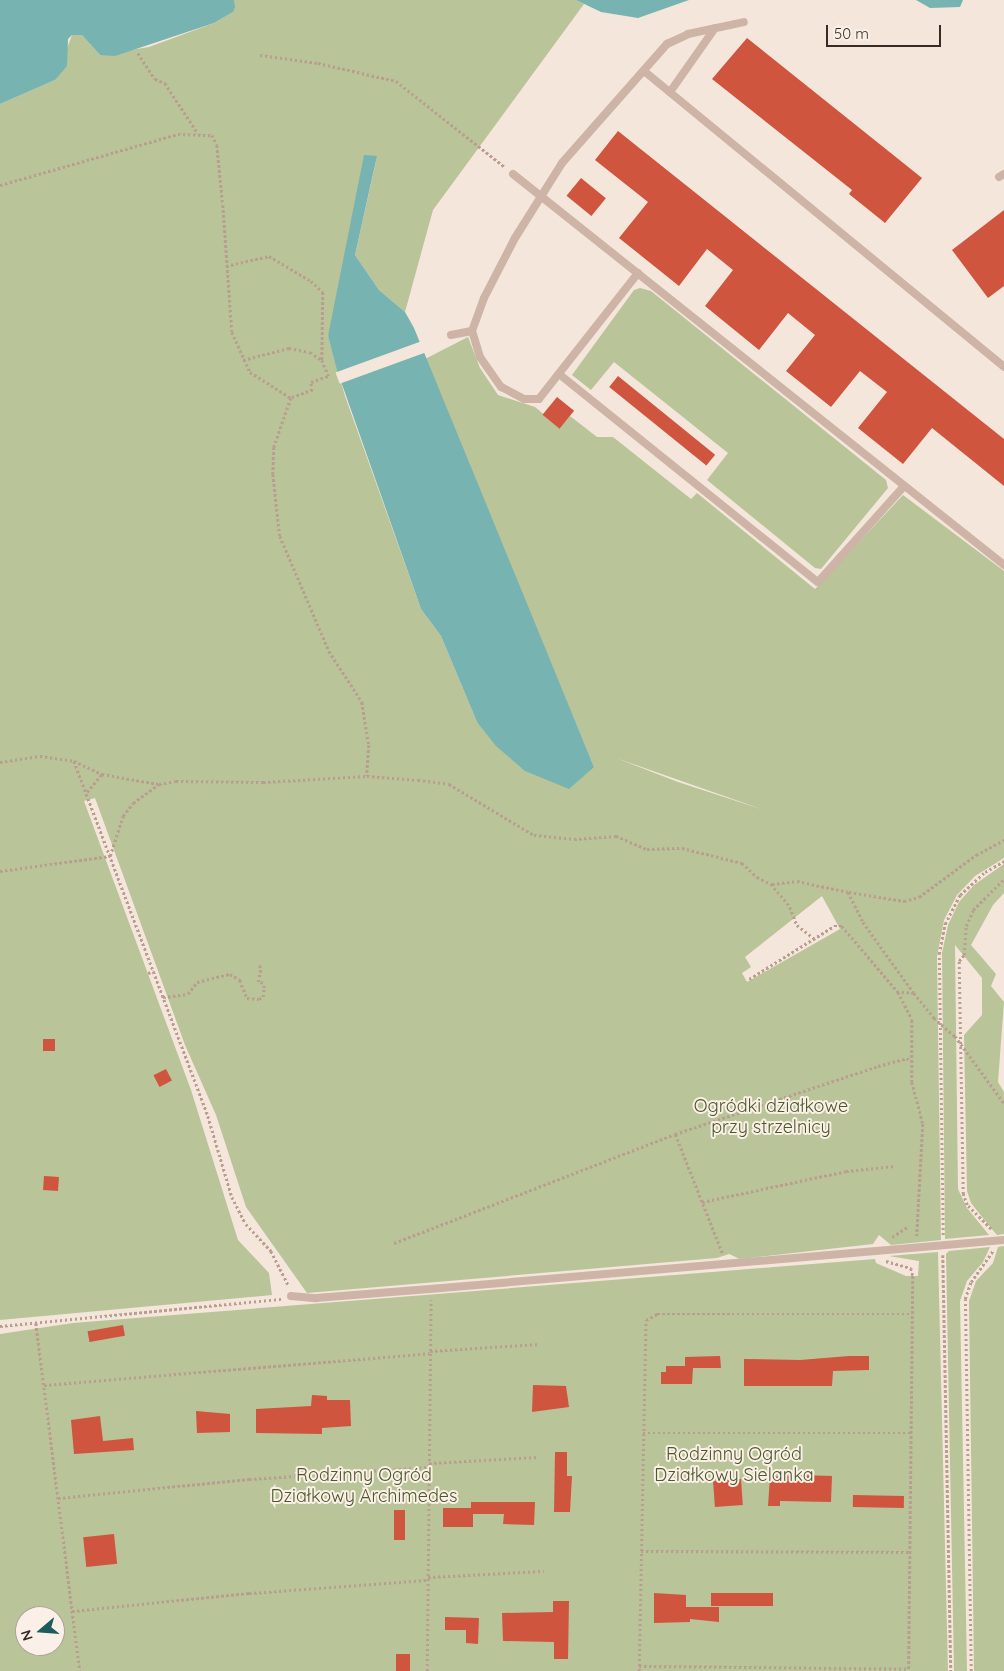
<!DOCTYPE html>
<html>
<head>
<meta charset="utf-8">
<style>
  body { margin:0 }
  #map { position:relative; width:1004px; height:1671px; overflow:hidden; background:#f4e6db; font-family:Quicksand,sans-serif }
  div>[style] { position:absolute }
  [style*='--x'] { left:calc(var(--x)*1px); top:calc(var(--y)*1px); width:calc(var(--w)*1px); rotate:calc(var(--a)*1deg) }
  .green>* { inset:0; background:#b9c499 }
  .water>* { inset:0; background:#77b3b0 }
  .pier>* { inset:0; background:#f4e6db; transform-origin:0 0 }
  .building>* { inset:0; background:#cf553e; transform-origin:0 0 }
  .path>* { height:2.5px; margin-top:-1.25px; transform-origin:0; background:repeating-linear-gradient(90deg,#b99e90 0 2.5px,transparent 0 5px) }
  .service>* { height:8px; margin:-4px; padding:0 4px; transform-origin:4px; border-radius:4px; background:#cdb4a6 }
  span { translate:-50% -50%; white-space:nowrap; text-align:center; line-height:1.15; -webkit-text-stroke:4px #fbf0e7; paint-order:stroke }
  .park-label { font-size:18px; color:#4b5829 }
  .north { position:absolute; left:15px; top:1606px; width:50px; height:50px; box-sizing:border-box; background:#fbf0e7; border:1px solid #ada19a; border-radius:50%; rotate:252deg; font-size:14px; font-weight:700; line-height:20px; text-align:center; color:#382b27 }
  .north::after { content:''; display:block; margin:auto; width:18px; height:22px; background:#1a5d5c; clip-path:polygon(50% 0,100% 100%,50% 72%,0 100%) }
  .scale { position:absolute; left:826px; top:25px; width:115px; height:22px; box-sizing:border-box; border:2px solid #382b27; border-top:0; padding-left:6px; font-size:15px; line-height:18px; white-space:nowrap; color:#382b27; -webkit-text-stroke:4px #fbf0e7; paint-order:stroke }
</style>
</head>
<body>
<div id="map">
  <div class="green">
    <div style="clip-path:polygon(evenodd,234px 0,576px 0,584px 4px,433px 210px,405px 312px,379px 290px,355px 255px,377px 157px,328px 336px,345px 396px,421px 609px,441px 636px,477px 722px,594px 767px,425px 359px,468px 337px,480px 368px,498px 395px,535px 407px,560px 428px,570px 416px,597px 437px,613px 437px,691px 499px,697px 493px,815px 589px,903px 495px,1004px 571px,1004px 858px,975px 876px,957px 895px,944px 920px,937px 957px,941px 1240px,891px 1245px,879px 1235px,873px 1244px,740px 1259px,729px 1254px,717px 1258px,307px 1293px,246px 1207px,216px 1115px,185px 1045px,95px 798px,84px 801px,191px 1090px,238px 1240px,269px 1273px,272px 1295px,0 1320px,0 104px,55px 80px,72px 35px,82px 35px,100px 55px,149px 47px,214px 23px,233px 12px,234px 0,616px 758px,767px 811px,678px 782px,616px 758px,234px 0,822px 896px,840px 929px,747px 982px,742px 973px,751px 967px,745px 957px,822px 896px)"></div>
    <div style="clip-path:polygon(640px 288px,651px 291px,886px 480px,888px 488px,821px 569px,815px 568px,707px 480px,728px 453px,614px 362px,591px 390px,572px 375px,634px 290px)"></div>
    <div style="clip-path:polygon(1004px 864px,1004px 893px,993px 905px,971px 945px,996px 974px,991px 986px,1004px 1002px,998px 1082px,1004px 1092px,1004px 1234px,997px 1235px,991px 1228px,971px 1203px,967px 1191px,964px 1035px,982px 1015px,982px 978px,955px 945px,958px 1189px,967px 1208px,989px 1235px,945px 1239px,942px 953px,948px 925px,959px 902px,974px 885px)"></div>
    <div style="clip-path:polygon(1004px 1246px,1004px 1671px,974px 1671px,969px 1301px,976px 1281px,993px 1263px,998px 1247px)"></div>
    <div style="clip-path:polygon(990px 1247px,983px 1262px,967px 1281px,960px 1301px,967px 1671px,954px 1671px,946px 1254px,949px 1251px)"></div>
    <div style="clip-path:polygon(evenodd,938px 1252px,948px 1671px,0 1671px,0 1334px,73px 1323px,875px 1259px,876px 1263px,906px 1276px,918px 1276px,919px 1261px,889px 1256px,938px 1252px,25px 1616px,55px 1616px,55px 1646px,25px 1646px,25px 1616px)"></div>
  </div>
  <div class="water">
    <div style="clip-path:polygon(0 0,234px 0,235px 7px,233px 12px,214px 23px,115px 56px,100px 55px,82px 35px,72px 35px,68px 39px,67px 66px,55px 80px,0 104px)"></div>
    <div style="clip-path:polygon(576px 0,689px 0,638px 18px,601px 12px)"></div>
    <div style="clip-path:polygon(916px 0,963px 0,960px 7px,930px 8px)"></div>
    <div style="clip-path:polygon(364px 155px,377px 156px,355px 255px,379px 290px,405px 312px,414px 328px,594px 767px,569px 789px,525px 771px,496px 746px,477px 722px,441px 636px,421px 609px,337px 370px,328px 336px)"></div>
  </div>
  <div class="pier">
    <div style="left:422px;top:341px;width:12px;height:92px;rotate:70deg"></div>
  </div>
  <div class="building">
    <div style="clip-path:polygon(747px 38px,922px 178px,885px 223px,849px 194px,852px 190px,712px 79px)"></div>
    <div style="clip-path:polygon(618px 131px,1004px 439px,1004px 486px,932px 428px,903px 464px,858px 428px,887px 392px,860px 371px,831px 407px,786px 371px,815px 335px,788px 313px,759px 350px,705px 306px,733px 270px,707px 249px,679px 286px,619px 238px,648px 202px,595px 160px)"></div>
    <div style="left:581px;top:178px;width:32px;height:23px;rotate:39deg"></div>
    <div style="clip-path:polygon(1004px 210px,1004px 286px,988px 298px,952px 250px)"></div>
    <div style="left:618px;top:376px;width:125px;height:14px;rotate:39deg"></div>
    <div style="left:557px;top:397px;width:22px;height:23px;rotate:39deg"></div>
    <div style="left:43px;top:1039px;width:12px;height:12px"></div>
    <div style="left:166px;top:1069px;width:13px;height:14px;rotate:63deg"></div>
    <div style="left:44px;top:1176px;width:15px;height:14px;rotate:4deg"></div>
    <div style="left:123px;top:1325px;width:11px;height:36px;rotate:80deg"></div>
    <div style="clip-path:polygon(720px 1356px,721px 1368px,693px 1368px,692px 1384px,661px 1384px,661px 1372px,666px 1372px,666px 1366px,685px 1366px,685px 1357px)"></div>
    <div style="clip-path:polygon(849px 1356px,869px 1356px,869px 1370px,833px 1371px,832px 1386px,744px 1386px,744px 1359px,800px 1360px)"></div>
    <div style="clip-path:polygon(533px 1385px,566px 1386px,569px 1407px,532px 1412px)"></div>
    <div style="clip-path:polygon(312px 1395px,327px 1396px,327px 1400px,350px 1400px,351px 1426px,322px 1428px,322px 1434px,256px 1433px,256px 1409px,311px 1406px)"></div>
    <div style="clip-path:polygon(196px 1411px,230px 1414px,230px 1432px,197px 1433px)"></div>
    <div style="clip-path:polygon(100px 1416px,103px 1441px,133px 1438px,134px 1450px,74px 1454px,71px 1420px)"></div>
    <div style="clip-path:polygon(555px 1452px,567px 1452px,567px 1476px,572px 1476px,570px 1512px,554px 1512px)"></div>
    <div style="clip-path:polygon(799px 1475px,832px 1476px,831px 1502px,780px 1501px,780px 1506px,768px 1506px,770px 1477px)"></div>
    <div style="left:741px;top:1479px;width:26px;height:28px;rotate:86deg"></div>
    <div style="left:853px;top:1495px;width:51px;height:12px;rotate:1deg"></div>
    <div style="clip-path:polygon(471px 1502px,535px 1502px,534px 1525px,503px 1524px,504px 1514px,473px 1514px,473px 1527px,443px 1527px,443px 1508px,471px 1508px)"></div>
    <div style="left:405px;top:1510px;width:30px;height:11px;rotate:90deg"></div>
    <div style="left:114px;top:1534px;width:30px;height:31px;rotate:84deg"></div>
    <div style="clip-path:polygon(654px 1593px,686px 1595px,686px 1607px,719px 1607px,719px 1622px,690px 1619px,690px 1622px,654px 1623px)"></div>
    <div style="left:711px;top:1593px;width:62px;height:13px"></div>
    <div style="clip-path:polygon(553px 1601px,569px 1601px,568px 1659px,554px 1659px,554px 1642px,503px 1641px,502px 1613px,553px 1612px)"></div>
    <div style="clip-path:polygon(445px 1617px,479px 1618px,478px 1644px,466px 1643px,466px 1630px,445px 1630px)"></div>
    <div style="left:396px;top:1654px;width:14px;height:17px"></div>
  </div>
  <div class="path">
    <div style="--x:138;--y:53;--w:31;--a:57"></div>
    <div style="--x:155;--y:79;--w:11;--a:22"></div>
    <div style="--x:165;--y:83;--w:59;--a:56.9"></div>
    <div style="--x:260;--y:55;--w:59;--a:7.9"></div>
    <div style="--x:318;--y:63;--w:80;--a:13"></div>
    <div style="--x:396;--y:81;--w:139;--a:38.3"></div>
    <div style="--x:0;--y:185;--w:185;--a:-16"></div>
    <div style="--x:178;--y:134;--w:34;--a:2"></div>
    <div style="--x:212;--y:135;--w:11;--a:63"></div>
    <div style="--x:217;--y:145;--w:60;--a:84.3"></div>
    <div style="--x:223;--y:205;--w:127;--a:85.9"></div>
    <div style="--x:232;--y:332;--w:44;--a:65.8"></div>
    <div style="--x:250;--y:372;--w:49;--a:32.4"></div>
    <div style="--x:226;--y:266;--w:44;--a:-13.1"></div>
    <div style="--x:269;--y:256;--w:49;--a:30.8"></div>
    <div style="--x:311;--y:281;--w:16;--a:43"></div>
    <div style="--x:323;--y:292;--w:68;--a:90.8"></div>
    <div style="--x:322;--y:360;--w:18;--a:68"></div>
    <div style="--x:243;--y:360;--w:48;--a:-14.6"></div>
    <div style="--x:289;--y:348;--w:21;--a:11"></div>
    <div style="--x:310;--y:352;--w:14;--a:34"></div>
    <div style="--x:313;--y:390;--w:23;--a:160"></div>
    <div style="--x:291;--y:398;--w:52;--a:109.1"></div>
    <div style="--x:274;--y:447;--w:27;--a:92"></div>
    <div style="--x:273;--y:474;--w:62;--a:83.6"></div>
    <div style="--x:280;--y:536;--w:125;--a:66.9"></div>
    <div style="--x:329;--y:651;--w:61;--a:57.1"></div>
    <div style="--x:362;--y:702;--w:44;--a:80.8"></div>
    <div style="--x:369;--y:745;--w:31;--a:94"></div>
    <div style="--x:311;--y:391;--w:9;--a:-90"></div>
    <div style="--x:311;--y:382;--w:18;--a:-19"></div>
    <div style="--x:74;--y:761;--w:379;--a:69.3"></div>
    <div style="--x:208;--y:1116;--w:84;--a:73.5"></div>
    <div style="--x:232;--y:1197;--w:30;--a:63"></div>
    <div style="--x:246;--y:1224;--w:37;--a:47"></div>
    <div style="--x:271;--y:1251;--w:38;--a:63"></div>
    <div style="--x:0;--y:762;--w:40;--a:-8.5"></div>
    <div style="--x:40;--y:756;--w:34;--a:8"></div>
    <div style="--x:74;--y:761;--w:31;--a:25"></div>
    <div style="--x:102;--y:774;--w:57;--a:10.1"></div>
    <div style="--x:87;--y:792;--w:23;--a:-50"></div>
    <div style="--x:0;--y:871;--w:111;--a:-7.8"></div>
    <div style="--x:110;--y:856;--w:42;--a:-72"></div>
    <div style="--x:123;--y:816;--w:16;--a:-52"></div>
    <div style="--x:133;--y:803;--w:32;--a:-36"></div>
    <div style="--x:159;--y:784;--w:17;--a:-10"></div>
    <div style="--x:176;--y:781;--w:87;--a:0.7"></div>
    <div style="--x:263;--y:782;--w:104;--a:-3.3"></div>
    <div style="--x:367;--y:776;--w:51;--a:4.5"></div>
    <div style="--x:418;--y:780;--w:31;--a:7"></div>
    <div style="--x:449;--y:784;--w:99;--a:31"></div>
    <div style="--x:534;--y:835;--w:40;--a:5.7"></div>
    <div style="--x:574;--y:839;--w:42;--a:-4.1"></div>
    <div style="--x:616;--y:836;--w:34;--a:23"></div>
    <div style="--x:647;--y:849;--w:35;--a:-2"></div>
    <div style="--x:682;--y:848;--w:62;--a:14"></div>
    <div style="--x:742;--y:863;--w:21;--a:43"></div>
    <div style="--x:757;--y:877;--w:16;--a:27"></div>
    <div style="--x:771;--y:884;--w:30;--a:50"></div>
    <div style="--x:790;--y:907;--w:19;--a:69"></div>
    <div style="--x:797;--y:925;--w:23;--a:38"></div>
    <div style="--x:772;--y:884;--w:25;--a:-7"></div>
    <div style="--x:797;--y:881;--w:52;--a:12.2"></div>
    <div style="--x:848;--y:892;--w:34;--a:63"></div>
    <div style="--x:863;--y:922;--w:87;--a:54.3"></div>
    <div style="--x:914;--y:993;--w:16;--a:-176"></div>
    <div style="--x:849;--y:892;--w:56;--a:9.3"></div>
    <div style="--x:904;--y:901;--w:16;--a:-15"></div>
    <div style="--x:919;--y:897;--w:71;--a:-36.4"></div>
    <div style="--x:976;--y:855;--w:32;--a:-28"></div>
    <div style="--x:148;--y:973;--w:6;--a:-18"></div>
    <div style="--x:749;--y:979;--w:100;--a:-31.9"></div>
    <div style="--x:834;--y:926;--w:8;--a:0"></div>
    <div style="--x:842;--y:926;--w:87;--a:49.7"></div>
    <div style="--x:898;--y:992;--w:31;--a:63"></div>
    <div style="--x:912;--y:1020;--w:62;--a:90"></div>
    <div style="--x:912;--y:1082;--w:43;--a:75.3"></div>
    <div style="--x:923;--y:1124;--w:112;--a:93.1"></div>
    <div style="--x:914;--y:993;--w:32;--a:51"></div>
    <div style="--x:934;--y:1018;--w:28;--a:41"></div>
    <div style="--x:955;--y:1036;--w:83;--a:53.8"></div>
    <div style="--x:163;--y:997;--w:25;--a:-7"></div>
    <div style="--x:188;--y:994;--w:15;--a:-53"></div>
    <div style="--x:197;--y:982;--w:34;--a:-14"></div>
    <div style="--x:230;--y:974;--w:12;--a:31"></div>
    <div style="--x:240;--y:980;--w:19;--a:69"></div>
    <div style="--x:247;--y:998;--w:12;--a:5"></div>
    <div style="--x:259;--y:999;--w:4;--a:-27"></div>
    <div style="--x:263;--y:997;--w:9;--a:-84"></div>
    <div style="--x:264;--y:988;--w:5;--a:-101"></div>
    <div style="--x:263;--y:983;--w:5;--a:-169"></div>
    <div style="--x:258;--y:982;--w:15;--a:-79"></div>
    <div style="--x:261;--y:967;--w:3;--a:-162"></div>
    <div style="--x:702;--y:1202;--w:147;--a:-12.1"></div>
    <div style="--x:846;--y:1171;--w:49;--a:-5.8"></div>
    <div style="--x:991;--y:1229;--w:34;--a:-135"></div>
    <div style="--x:967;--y:1205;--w:12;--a:-110"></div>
    <div style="--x:963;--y:1194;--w:233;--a:-91"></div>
    <div style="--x:959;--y:961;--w:8;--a:-50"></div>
    <div style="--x:964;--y:955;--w:29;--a:-86"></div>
    <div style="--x:966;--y:926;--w:17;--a:-66"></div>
    <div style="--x:973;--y:910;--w:44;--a:-45"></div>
    <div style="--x:943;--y:1235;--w:281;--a:-90.8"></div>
    <div style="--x:939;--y:954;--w:31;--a:-79"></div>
    <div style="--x:945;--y:924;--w:33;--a:-63"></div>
    <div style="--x:960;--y:895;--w:34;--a:-43"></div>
    <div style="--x:985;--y:872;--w:22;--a:-30"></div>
    <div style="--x:892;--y:1237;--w:20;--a:-33"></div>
    <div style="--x:394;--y:1243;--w:301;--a:-21.2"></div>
    <div style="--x:722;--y:1253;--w:128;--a:-111.6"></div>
    <div style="--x:675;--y:1134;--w:214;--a:-18.5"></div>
    <div style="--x:878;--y:1066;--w:30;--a:-15"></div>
    <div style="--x:907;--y:1058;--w:5;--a:37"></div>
    <div style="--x:943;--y:1255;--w:416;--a:88.9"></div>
    <div style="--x:886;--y:1261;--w:26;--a:16"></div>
    <div style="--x:911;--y:1268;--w:8;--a:76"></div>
    <div style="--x:913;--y:1276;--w:395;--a:90.6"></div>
    <div style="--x:36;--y:1323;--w:351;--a:82.8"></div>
    <div style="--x:0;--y:1326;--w:283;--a:-5.5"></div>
    <div style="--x:430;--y:1351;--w:109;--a:-3.7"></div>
    <div style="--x:44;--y:1385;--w:387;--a:-4.7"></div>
    <div style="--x:643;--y:1433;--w:268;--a:0"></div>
    <div style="--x:429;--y:1463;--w:109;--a:-3.2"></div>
    <div style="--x:58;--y:1498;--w:192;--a:-5.7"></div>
    <div style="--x:249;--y:1479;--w:180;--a:-3.8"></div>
    <div style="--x:641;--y:1551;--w:269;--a:0.2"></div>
    <div style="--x:428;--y:1577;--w:116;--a:-3"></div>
    <div style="--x:72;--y:1611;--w:178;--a:-5.8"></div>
    <div style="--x:249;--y:1593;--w:178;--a:-4.2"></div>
    <div style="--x:639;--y:1666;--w:270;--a:0.6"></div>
    <div style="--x:427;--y:1671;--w:371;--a:-89.4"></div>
    <div style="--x:639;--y:1671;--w:351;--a:-88.9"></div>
    <div style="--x:646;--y:1320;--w:13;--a:-29"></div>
    <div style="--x:657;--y:1314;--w:255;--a:0"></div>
    <div style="--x:971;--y:1671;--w:372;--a:-90.9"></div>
    <div style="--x:965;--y:1299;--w:18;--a:-71"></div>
    <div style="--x:971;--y:1282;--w:38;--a:-55"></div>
  </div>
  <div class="service">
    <div style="--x:644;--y:71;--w:466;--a:39.4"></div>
    <div style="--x:670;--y:92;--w:78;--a:-54.9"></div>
    <div style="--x:513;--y:174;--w:628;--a:38.53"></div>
    <div style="--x:999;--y:177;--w:6;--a:-31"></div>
    <div style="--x:638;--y:273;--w:160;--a:128.2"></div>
    <div style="--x:539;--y:399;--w:15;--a:180"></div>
    <div style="--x:524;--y:399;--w:26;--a:-152"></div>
    <div style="--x:501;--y:387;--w:37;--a:-125"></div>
    <div style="--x:480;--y:357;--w:27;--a:-107"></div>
    <div style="--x:472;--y:331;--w:35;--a:-70"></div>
    <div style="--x:484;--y:298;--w:68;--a:-62.7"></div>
    <div style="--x:515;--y:238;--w:89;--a:-57.9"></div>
    <div style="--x:562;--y:163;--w:159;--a:-48.6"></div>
    <div style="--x:667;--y:44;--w:23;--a:-25"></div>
    <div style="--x:688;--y:34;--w:57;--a:-12.1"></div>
    <div style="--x:451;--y:335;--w:21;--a:-11"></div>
    <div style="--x:559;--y:374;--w:332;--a:38.8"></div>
    <div style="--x:818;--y:582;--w:129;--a:-48.1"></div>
    <div style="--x:291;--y:1296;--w:25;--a:5"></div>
    <div style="--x:316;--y:1298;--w:114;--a:-4.5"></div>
    <div style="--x:430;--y:1289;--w:576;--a:-4.88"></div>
  </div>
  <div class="park-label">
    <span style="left:771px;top:1117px">Ogródki działkowe<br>przy strzelnicy</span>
    <span style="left:734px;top:1465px">Rodzinny Ogród<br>Działkowy Sielanka</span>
    <span style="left:364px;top:1486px">Rodzinny Ogród<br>Działkowy Archimedes</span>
  </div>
  <div class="north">N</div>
  <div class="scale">50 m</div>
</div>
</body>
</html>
